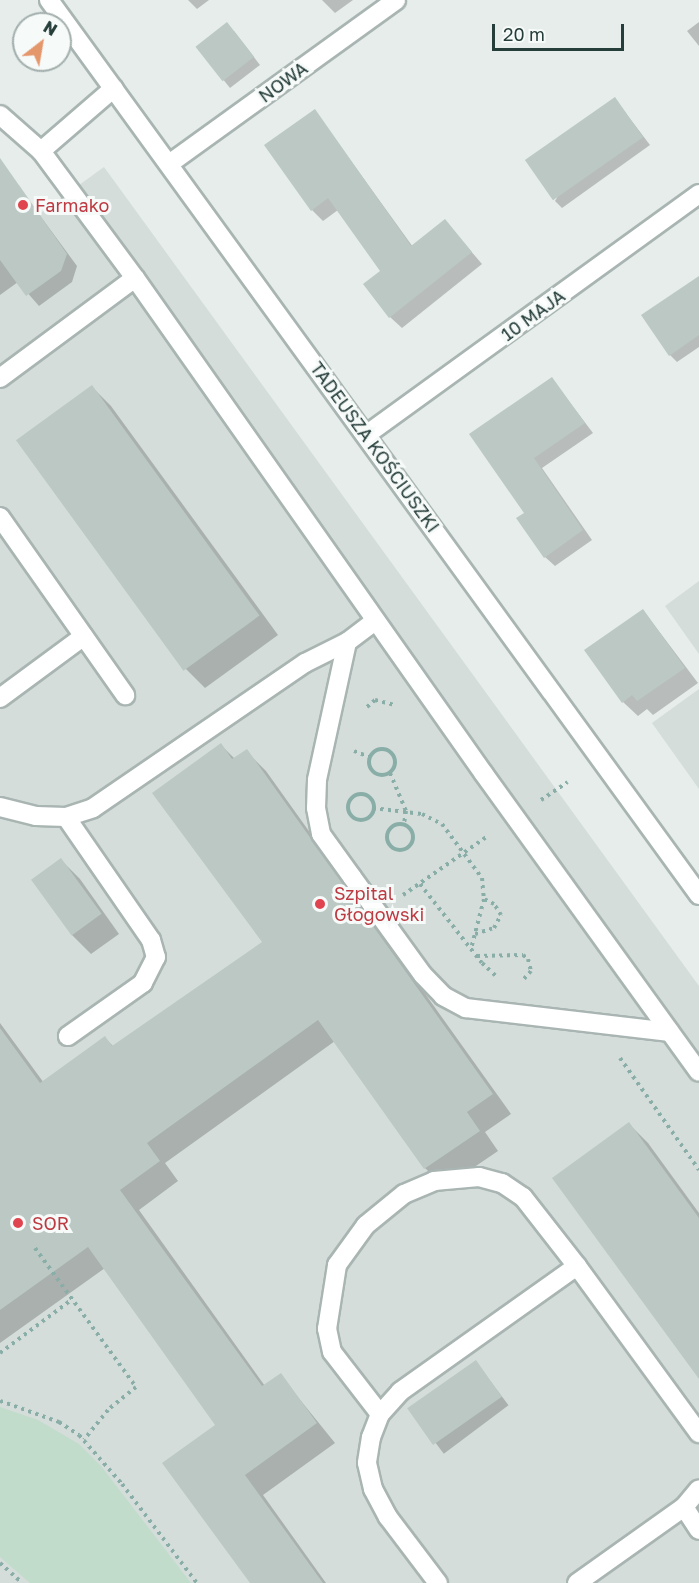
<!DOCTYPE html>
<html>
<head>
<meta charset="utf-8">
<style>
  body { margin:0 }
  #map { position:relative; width:699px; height:1583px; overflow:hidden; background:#e6edeb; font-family:"Golos Text",sans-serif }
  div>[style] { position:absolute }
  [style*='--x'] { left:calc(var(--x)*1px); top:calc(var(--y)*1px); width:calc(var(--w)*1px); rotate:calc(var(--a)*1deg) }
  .built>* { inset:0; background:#d4ddda }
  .green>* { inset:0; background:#c1dccb }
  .shadow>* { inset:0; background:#0003; transform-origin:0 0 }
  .building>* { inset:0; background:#bbc8c4; transform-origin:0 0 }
  .path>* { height:4px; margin-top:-2px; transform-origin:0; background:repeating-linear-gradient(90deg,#89aea7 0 3px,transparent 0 7.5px) }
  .path>.ring { margin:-2px; padding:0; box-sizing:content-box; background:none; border:4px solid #89aea7; border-radius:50% }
  .roads { filter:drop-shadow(2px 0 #a9b5b2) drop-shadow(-2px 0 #a9b5b2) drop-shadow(0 2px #a9b5b2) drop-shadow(0 -2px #a9b5b2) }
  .lane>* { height:18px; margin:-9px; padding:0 9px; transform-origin:9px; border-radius:9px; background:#fff }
  .street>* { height:18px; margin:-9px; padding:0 9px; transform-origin:9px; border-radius:9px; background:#fff }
  .secondary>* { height:18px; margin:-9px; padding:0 9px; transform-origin:9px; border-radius:9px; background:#fff }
  .dots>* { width:16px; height:16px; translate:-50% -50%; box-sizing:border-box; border:3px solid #f6faf9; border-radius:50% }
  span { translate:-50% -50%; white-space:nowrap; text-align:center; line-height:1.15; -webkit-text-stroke:6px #f6faf9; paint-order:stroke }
  .street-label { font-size:18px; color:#263e3a }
  .health-label { font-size:18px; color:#be3a42 }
  .left { translate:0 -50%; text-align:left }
  .north { position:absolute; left:12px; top:12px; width:60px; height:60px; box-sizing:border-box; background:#f6faf9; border:2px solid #a3afad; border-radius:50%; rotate:31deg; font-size:16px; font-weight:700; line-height:24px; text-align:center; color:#263e3a }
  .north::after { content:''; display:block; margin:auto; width:21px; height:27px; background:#e5976c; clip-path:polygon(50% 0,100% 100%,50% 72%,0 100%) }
  .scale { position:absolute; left:492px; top:24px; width:132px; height:27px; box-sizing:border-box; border:3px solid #263e3a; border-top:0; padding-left:8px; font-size:18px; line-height:21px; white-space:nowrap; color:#263e3a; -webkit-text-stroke:4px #f6faf9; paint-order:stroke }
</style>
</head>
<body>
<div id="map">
  <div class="built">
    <div style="clip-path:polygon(104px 167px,699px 986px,699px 1583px,0 1583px,0 198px,19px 185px,39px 214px)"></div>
    <div style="clip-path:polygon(699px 581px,699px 654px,665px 606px)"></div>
    <div style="clip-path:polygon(699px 689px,699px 789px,652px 723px)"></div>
  </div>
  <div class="green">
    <div style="clip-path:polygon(0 1407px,38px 1420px,79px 1444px,101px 1466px,191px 1583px,30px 1583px,0 1557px)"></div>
  </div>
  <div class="shadow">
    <div style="clip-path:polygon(188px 0,209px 0,197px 9px)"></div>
    <div style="clip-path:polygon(322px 0,353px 0,335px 13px)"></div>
    <div style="clip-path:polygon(699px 22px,699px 46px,687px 31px)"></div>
    <div style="clip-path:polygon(234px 31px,260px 65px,230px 88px,197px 47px)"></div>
    <div style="clip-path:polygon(615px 99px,650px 145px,562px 208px,555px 201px)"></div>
    <div style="clip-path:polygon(315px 111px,413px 247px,445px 221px,482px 264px,402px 328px,390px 317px,382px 271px,338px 210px,323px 221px,312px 210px)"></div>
    <div style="clip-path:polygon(19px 187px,77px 266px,72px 282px,39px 306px,18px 282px,0 295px,0 200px)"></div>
    <div style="clip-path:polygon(699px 278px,699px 347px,677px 362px,670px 355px)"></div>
    <div style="clip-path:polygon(552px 379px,593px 433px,542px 468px,592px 540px,555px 566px,545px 557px,526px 513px,472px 435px)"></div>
    <div style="clip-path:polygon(92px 387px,111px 406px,278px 635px,205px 688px,185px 668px,19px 440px)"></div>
    <div style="clip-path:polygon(643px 610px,698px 683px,653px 715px,647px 709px,638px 716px,623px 702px)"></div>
    <div style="clip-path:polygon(221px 745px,235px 759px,246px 751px,266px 771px,511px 1114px,485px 1132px,498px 1151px,445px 1187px,425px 1168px,335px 1041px,165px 1163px,178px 1181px,139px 1210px,265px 1386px,280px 1375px,335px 1443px,263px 1495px,326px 1583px,251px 1583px,217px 1425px,105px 1268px,0 1343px,0 1023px,44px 1083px,105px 1038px,114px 1047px,264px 943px)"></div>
    <div style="clip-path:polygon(61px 860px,80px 879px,119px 934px,91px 954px,72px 935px)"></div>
    <div style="clip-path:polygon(629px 1124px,648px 1143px,699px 1213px,699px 1375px)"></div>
    <div style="left:476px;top:1362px;width:54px;height:81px;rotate:53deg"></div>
  </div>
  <div class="building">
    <div style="left:227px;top:22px;width:44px;height:40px;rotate:52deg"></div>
    <div style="left:615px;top:97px;width:49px;height:110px;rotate:55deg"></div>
    <div style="clip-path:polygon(315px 109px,411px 246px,445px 219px,472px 252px,389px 318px,363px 284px,380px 271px,328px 198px,311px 211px,264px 145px)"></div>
    <div style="clip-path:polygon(0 158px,67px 254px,61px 271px,26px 296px,0 260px)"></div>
    <div style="clip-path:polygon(699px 276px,699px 335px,669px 356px,641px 315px)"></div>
    <div style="clip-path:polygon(552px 377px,585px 423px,534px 458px,583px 530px,544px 558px,516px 518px,524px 513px,469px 434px)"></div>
    <div style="left:92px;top:385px;width:285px;height:94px;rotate:54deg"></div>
    <div style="clip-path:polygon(643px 609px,685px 668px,637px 701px,632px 695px,622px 703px,584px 650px)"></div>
    <div style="clip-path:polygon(221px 743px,232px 759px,247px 749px,493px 1094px,467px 1112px,480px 1131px,424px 1169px,318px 1020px,147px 1143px,160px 1161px,120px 1190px,262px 1386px,281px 1373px,317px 1423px,245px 1475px,323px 1583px,250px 1583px,162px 1463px,215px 1425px,88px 1247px,0 1310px,0 1028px,40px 1083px,105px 1036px,112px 1046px,262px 942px,152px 793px)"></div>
    <div style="left:61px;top:858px;width:69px;height:37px;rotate:54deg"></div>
    <div style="clip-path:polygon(629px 1122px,699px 1218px,699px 1379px,552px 1178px)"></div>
    <div style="left:476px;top:1360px;width:45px;height:84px;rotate:55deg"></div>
  </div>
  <div class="path">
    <div style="--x:367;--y:707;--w:11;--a:-41"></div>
    <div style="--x:375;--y:700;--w:21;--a:14"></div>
    <div class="ring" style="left:369px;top:749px;width:22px;height:22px"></div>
    <div style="--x:354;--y:751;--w:17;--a:21"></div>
    <div style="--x:390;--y:773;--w:41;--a:67.2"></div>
    <div style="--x:406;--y:811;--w:13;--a:99"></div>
    <div class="ring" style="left:348px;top:794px;width:22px;height:22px"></div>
    <div style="--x:541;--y:800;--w:32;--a:-34"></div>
    <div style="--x:373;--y:808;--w:49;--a:7"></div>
    <div style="--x:422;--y:814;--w:22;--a:27"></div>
    <div style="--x:442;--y:824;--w:67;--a:53.5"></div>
    <div style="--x:482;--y:878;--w:21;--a:85"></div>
    <div style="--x:484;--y:899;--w:52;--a:104.6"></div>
    <div class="ring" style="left:387px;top:824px;width:22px;height:22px"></div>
    <div style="--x:420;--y:884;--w:100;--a:51.9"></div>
    <div style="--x:482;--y:963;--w:22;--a:43"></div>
    <div style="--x:403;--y:895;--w:103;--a:-34.8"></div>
    <div style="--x:475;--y:934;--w:20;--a:-18"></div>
    <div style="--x:494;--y:928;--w:15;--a:-62"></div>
    <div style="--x:501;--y:915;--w:13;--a:-122"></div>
    <div style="--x:494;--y:904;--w:11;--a:-153"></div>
    <div style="--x:477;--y:956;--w:46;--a:-1.2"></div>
    <div style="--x:523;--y:955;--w:6;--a:39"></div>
    <div style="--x:528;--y:959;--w:12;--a:76"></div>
    <div style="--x:531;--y:971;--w:15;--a:132"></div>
    <div style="--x:620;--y:1058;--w:137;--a:54.8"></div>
    <div style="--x:35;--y:1248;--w:172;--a:54"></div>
    <div style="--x:136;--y:1387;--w:36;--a:141"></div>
    <div style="--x:108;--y:1410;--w:38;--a:129"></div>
    <div style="--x:0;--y:1353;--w:89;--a:-36.7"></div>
    <div style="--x:0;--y:1401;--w:63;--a:19.6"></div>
    <div style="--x:59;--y:1422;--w:24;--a:33"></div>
    <div style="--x:79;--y:1435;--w:65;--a:48.7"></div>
    <div style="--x:122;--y:1484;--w:124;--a:52.9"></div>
    <div style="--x:0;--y:1563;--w:30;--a:42"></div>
  </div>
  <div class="roads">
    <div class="lane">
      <div style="--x:0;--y:115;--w:55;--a:41.3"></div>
      <div style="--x:135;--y:278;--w:606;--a:54.87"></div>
      <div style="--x:484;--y:774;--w:367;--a:54.2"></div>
      <div style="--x:0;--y:378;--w:168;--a:-36.5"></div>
      <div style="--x:135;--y:278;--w:158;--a:-126.5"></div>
      <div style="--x:41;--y:151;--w:96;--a:-40.8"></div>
      <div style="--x:0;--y:517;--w:218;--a:54.9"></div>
      <div style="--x:375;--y:621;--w:35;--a:143"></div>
      <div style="--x:347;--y:642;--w:141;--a:102.3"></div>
      <div style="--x:317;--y:780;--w:28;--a:92"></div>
      <div style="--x:316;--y:808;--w:26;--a:79"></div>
      <div style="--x:321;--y:834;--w:53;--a:54.2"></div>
      <div style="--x:352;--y:877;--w:121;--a:54.1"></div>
      <div style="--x:423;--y:975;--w:29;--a:46"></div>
      <div style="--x:443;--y:996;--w:26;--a:28"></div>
      <div style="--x:466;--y:1008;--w:205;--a:6.7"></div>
      <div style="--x:0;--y:698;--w:104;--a:-36.4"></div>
      <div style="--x:0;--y:807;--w:37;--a:14"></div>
      <div style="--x:36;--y:816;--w:30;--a:2"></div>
      <div style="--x:66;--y:817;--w:28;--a:-18"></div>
      <div style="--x:93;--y:808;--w:257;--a:-34.4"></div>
      <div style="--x:305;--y:663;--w:47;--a:-26.6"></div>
      <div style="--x:66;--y:817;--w:150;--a:55.4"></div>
      <div style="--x:151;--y:940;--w:18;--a:74"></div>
      <div style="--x:156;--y:957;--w:29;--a:117"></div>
      <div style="--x:143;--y:983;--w:92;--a:144.8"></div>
      <div style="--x:577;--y:1266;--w:207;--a:53.9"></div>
      <div style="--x:380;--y:1414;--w:78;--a:-127.7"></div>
      <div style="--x:332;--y:1352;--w:24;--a:-102"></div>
      <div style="--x:327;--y:1329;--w:65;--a:-81.1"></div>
      <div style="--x:337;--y:1265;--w:49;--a:-54.1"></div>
      <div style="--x:366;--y:1225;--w:49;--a:-39.2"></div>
      <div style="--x:404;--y:1194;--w:33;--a:-23"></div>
      <div style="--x:434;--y:1181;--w:45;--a:-5.1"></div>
      <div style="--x:479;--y:1177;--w:24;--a:15"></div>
      <div style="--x:502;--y:1183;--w:25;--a:34"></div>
      <div style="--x:523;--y:1197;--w:88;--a:52"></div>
      <div style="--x:577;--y:1266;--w:217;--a:144.6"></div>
      <div style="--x:400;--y:1392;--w:30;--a:132"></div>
      <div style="--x:380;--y:1414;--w:25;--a:111"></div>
      <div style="--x:371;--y:1437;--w:26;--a:99"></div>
      <div style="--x:367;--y:1463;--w:27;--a:77"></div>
      <div style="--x:373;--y:1489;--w:32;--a:62"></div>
      <div style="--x:388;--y:1517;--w:83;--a:52.9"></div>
      <div style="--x:684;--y:1507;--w:27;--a:57"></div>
      <div style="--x:577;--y:1583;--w:131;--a:-35.4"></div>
      <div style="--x:684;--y:1507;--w:23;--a:-50"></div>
    </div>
    <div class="street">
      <div style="--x:169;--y:164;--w:280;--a:-35.8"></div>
      <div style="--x:366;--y:435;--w:411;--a:-35.9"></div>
    </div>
    <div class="secondary">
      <div style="--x:49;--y:0;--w:1106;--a:54.01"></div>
    </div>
  </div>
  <div class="dots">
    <div style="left:23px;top:205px;background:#e0444e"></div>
    <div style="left:320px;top:904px;background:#e0444e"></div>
    <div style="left:18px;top:1223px;background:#e0444e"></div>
  </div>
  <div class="street-label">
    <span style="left:283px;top:82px;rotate:-36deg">NOWA</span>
    <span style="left:533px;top:315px;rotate:-36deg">10 MAJA</span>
    <span style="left:375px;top:447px;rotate:54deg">TADEUSZA KOŚCIUSZKI</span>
  </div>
  <div class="health-label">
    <span class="left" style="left:35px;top:205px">Farmako</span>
    <span class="left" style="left:334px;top:904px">Szpital<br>Głogowski</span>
    <span class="left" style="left:32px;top:1223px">SOR</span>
  </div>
  <div class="north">N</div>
  <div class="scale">20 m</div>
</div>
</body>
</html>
